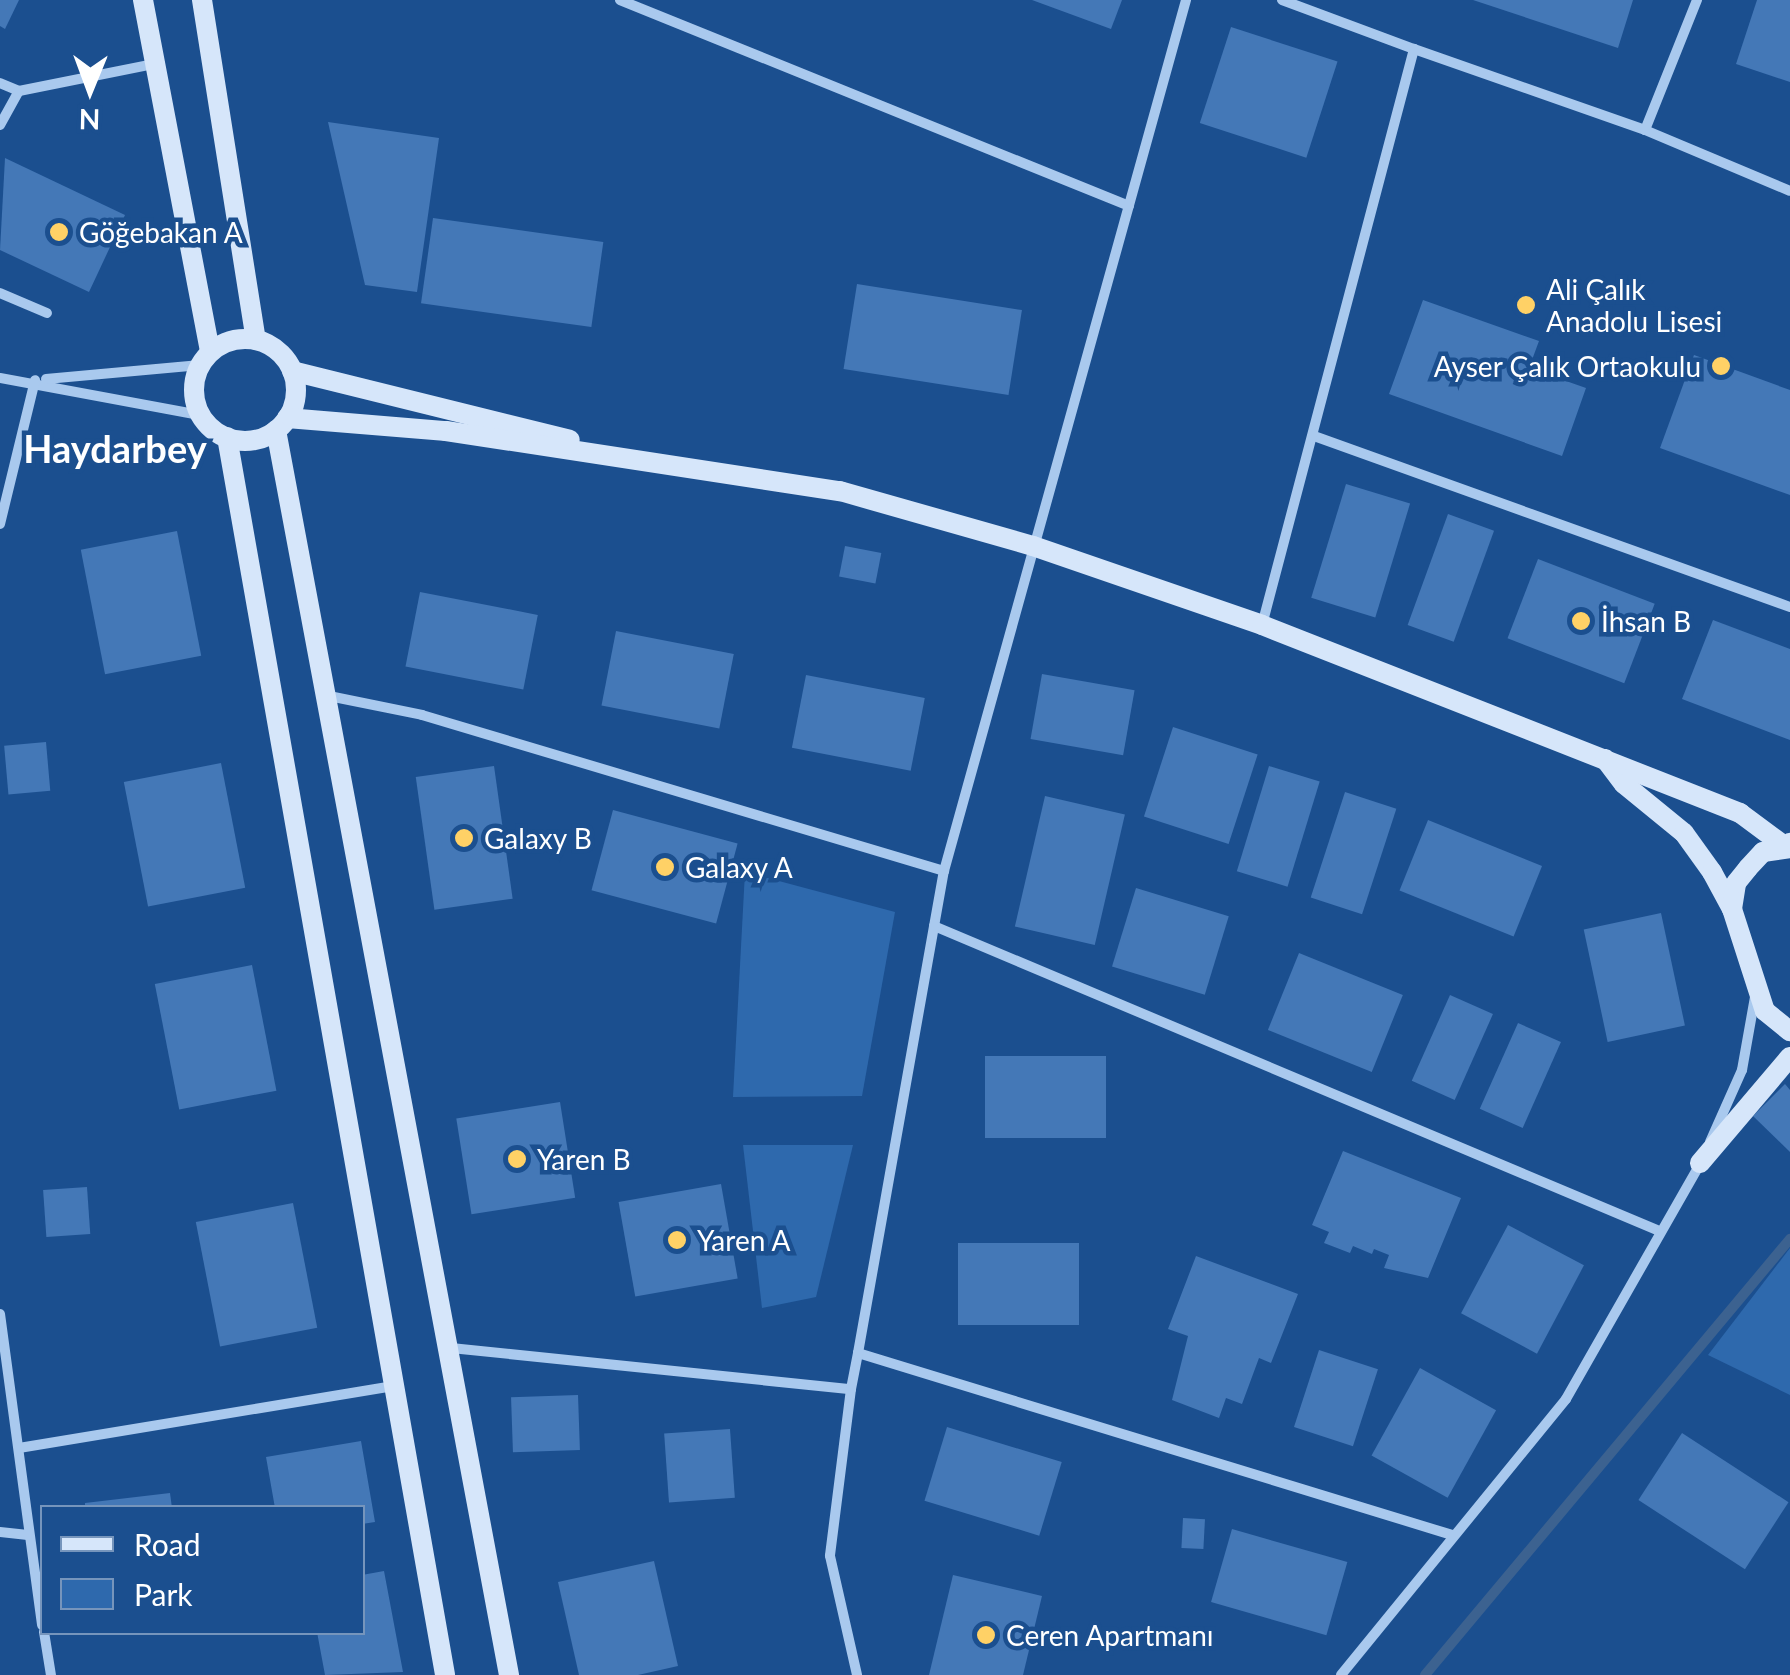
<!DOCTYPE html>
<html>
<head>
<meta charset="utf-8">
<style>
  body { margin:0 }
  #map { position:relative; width:1790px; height:1675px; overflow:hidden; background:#1b4f8f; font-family:Lato,sans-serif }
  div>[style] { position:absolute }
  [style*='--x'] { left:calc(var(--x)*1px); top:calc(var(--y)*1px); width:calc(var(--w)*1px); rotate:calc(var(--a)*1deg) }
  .green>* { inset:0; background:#2e69ad }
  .stream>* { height:10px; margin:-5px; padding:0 5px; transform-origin:5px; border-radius:5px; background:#3c6290 }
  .building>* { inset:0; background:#4478b7; transform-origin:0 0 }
  .street>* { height:10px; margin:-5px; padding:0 5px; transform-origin:5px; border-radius:5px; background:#a9c9ee }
  .secondary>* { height:20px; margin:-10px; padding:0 10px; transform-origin:10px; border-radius:10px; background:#d6e6fa }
  .secondary>.ring { margin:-10px; padding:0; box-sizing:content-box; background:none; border:20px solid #d6e6fa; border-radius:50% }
  .dots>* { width:28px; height:28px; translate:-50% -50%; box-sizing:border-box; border:5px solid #1b4f8f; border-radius:50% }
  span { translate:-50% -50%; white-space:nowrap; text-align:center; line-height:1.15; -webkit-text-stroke:9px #1b4f8f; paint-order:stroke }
  .poi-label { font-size:28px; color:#fff }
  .left { translate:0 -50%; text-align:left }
  .right { translate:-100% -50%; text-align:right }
  .district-label { font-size:38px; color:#fff; font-weight:700 }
  .legend { position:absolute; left:40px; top:1505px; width:325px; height:130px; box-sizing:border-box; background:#1b4f8f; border:2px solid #7695bc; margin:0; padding:12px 18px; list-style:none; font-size:30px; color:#fff }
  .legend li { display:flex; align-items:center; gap:20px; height:50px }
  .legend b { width:50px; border:2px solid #7695bc }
  .north { position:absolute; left:40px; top:40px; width:100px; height:100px; -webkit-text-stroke:8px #1b4f8f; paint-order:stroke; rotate:181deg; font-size:28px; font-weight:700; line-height:40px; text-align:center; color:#fff }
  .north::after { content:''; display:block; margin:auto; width:35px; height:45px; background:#fff; clip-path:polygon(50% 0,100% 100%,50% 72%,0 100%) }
</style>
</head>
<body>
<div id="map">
  <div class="green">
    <div style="clip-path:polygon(745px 872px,895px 912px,862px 1096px,733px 1097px)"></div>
    <div style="clip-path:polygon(743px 1145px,853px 1145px,816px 1297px,762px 1308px)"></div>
    <div style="clip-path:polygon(1790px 1248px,1790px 1395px,1708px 1355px)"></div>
  </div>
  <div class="stream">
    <div style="--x:1425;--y:1675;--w:569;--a:-50.07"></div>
  </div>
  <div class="building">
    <div style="clip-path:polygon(0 0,19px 0,5px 29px,0 26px)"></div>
    <div style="clip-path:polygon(1032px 0,1122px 0,1111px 29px)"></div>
    <div style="clip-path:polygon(1473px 0,1633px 0,1618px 48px)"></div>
    <div style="clip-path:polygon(1757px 0,1790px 0,1790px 82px,1736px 64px)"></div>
    <div style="left:1231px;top:27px;width:112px;height:101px;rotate:18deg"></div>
    <div style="clip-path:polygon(328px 122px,439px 138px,417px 292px,365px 285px)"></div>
    <div style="clip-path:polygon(5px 158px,125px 215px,89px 292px,0 250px)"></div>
    <div style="left:433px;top:218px;width:172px;height:86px;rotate:8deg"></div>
    <div style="left:857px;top:284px;width:167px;height:86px;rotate:9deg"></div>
    <div style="clip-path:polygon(1423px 300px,1539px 341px,1529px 368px,1586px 388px,1562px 456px,1389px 394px)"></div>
    <div style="clip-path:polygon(1694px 355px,1790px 390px,1790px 495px,1660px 448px)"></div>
    <div style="left:1346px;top:484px;width:67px;height:119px;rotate:17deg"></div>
    <div style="left:1448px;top:514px;width:49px;height:118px;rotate:20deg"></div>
    <div style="left:177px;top:531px;width:127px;height:98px;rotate:79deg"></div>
    <div style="left:845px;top:546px;width:37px;height:31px;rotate:11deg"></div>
    <div style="left:1538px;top:559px;width:125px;height:85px;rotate:21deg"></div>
    <div style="left:420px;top:592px;width:120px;height:76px;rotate:11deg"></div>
    <div style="clip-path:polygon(1713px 620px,1790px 649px,1790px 740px,1682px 699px)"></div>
    <div style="left:616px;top:631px;width:120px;height:76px;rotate:11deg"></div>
    <div style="left:1042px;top:674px;width:94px;height:66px;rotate:10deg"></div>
    <div style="left:806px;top:675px;width:121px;height:74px;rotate:11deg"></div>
    <div style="left:1173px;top:727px;width:89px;height:94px;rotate:18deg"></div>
    <div style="left:46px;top:742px;width:49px;height:42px;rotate:85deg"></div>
    <div style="left:221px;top:763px;width:127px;height:99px;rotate:79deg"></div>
    <div style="left:494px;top:766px;width:134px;height:79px;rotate:82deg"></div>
    <div style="left:1269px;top:766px;width:53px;height:110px;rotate:17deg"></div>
    <div style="left:1345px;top:792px;width:54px;height:111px;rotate:18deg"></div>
    <div style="left:1045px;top:796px;width:82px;height:134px;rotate:13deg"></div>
    <div style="left:613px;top:810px;width:129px;height:83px;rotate:15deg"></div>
    <div style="left:1428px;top:820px;width:123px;height:76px;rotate:22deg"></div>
    <div style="left:1136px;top:888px;width:97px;height:82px;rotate:17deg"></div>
    <div style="left:1661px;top:913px;width:115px;height:79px;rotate:78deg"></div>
    <div style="left:1299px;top:953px;width:112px;height:83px;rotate:22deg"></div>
    <div style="left:252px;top:965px;width:128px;height:99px;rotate:79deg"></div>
    <div style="left:1450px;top:995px;width:47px;height:94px;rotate:24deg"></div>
    <div style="left:1518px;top:1023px;width:47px;height:94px;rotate:24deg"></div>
    <div style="left:985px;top:1056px;width:121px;height:82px"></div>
    <div style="clip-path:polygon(1785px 1084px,1790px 1090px,1790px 1152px,1753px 1116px)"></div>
    <div style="left:560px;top:1102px;width:97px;height:105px;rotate:81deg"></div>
    <div style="clip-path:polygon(1343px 1151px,1461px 1198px,1428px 1278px,1384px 1268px,1389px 1255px,1374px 1249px,1372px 1254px,1353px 1246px,1350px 1253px,1324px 1243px,1329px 1232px,1312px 1225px)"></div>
    <div style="left:721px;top:1184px;width:96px;height:104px;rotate:80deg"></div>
    <div style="left:87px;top:1187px;width:47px;height:44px;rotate:86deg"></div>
    <div style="left:293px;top:1203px;width:127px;height:99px;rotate:79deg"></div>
    <div style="left:1508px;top:1225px;width:86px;height:100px;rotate:28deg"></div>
    <div style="left:958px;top:1243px;width:121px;height:82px"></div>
    <div style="clip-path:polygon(1196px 1256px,1298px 1294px,1271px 1363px,1259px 1358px,1242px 1404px,1226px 1398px,1219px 1418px,1172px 1400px,1188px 1336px,1168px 1329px)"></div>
    <div style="left:1319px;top:1350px;width:62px;height:81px;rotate:18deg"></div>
    <div style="left:1420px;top:1368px;width:87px;height:100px;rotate:29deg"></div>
    <div style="left:578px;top:1395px;width:55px;height:67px;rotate:88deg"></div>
    <div style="left:947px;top:1427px;width:120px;height:77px;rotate:17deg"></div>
    <div style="left:730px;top:1429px;width:69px;height:66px;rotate:86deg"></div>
    <div style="left:1682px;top:1433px;width:127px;height:80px;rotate:33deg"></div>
    <div style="clip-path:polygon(361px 1441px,375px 1522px,362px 1524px,362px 1508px,275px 1508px,266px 1457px)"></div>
    <div style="clip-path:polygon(170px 1493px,172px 1508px,85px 1508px,85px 1503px)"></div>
    <div style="left:1183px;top:1518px;width:22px;height:30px;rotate:3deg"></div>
    <div style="left:1232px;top:1529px;width:120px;height:76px;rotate:16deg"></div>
    <div style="clip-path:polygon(654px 1561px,678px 1666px,638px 1675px,579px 1675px,558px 1582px)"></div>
    <div style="clip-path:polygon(384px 1571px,403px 1672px,325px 1675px,317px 1632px,362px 1632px,362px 1575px)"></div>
    <div style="clip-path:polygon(953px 1575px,1042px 1596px,1023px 1675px,929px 1675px)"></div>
  </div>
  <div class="street">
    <div style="--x:620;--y:0;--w:549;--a:22.03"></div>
    <div style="--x:1282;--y:0;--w:141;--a:20.4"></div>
    <div style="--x:0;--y:83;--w:21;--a:23"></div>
    <div style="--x:19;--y:91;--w:138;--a:-11.3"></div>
    <div style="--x:0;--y:125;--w:39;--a:-61"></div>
    <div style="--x:1645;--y:130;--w:157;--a:22.8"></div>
    <div style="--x:0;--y:293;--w:51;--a:23.1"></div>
    <div style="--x:0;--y:378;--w:203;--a:10.5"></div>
    <div style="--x:46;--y:379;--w:155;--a:-5.2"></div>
    <div style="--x:1314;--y:436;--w:506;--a:19.76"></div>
    <div style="--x:0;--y:524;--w:148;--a:-76.3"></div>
    <div style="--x:1262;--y:625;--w:596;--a:-75.22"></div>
    <div style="--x:1414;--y:49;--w:245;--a:19.3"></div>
    <div style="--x:1645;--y:130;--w:140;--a:-68.2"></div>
    <div style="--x:329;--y:696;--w:95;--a:11.5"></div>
    <div style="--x:422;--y:715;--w:545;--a:16.64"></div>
    <div style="--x:934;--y:926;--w:784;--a:22.81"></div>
    <div style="--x:1710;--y:1142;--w:79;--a:-66"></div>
    <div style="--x:1742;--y:1070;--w:74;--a:-79.9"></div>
    <div style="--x:0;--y:1314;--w:314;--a:82.3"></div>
    <div style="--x:451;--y:1348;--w:402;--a:5.9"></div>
    <div style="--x:851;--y:1389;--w:37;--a:-79"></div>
    <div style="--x:858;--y:1353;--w:621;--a:17.03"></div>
    <div style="--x:858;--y:1353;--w:490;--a:-79.9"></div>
    <div style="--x:944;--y:871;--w:904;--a:-74.47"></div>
    <div style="--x:851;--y:1389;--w:168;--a:97.2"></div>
    <div style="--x:830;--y:1556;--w:122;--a:77.2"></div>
    <div style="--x:19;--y:1448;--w:375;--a:-9.4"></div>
    <div style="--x:0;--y:1532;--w:28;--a:6"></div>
    <div style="--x:44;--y:1632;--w:44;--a:80.8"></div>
    <div style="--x:1341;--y:1675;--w:356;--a:-50.8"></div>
    <div style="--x:1566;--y:1399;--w:273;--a:-60.3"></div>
  </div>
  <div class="secondary">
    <div style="--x:143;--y:0;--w:358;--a:79.2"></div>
    <div style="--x:202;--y:0;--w:344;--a:81"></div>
    <div class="ring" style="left:194px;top:339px;width:82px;height:82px"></div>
    <div style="--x:292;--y:371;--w:286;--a:13.9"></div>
    <div style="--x:287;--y:418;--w:160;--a:4.7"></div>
    <div style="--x:446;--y:431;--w:399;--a:8.7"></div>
    <div style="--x:840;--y:491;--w:201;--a:15.9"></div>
    <div style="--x:1033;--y:546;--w:242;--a:19"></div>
    <div style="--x:1262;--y:625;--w:514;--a:21.47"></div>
    <div style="--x:1740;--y:813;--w:57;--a:36.5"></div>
    <div style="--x:1786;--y:847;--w:6;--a:-45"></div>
    <div style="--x:276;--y:430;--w:1267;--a:79.4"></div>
    <div style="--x:227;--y:437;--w:1257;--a:80.01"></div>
    <div style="--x:1605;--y:759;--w:31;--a:53"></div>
    <div style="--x:1624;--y:784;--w:77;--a:39.2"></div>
    <div style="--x:1684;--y:833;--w:48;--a:54.3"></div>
    <div style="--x:1712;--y:872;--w:42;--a:61.6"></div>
    <div style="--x:1732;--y:909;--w:107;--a:72.1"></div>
    <div style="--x:1765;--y:1011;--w:32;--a:39"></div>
    <div style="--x:1732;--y:909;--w:26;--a:-81"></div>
    <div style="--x:1736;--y:883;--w:19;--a:-51"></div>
    <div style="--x:1748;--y:868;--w:22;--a:-47"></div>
    <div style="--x:1763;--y:852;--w:27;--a:-8"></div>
    <div style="--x:1700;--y:1163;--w:139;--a:-49.7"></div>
  </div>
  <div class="dots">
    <div style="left:59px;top:232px;background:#ffd166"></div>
    <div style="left:1526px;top:305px;background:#ffd166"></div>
    <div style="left:1721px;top:366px;background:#ffd166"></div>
    <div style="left:1581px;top:621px;background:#ffd166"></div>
    <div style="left:464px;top:838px;background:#ffd166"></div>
    <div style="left:665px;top:867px;background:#ffd166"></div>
    <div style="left:517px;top:1159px;background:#ffd166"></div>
    <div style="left:677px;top:1240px;background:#ffd166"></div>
    <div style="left:986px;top:1635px;background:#ffd166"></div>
  </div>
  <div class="poi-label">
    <span class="left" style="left:79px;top:232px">Göğebakan A</span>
    <span class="left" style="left:1546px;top:305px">Ali Çalık<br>Anadolu Lisesi</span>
    <span class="right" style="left:1701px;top:366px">Ayser Çalık Ortaokulu</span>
    <span class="left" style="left:1601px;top:621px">İhsan B</span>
    <span class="left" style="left:484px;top:838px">Galaxy B</span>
    <span class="left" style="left:685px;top:867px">Galaxy A</span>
    <span class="left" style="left:537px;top:1159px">Yaren B</span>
    <span class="left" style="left:697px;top:1240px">Yaren A</span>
    <span class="left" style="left:1006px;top:1635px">Ceren Apartmanı</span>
  </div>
  <div class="district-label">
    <span style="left:115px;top:449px">Haydarbey</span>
  </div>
  <ul class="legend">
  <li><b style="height:12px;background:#d6e6fa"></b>Road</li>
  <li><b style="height:28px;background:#2e69ad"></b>Park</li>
  </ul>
  <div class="north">N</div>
</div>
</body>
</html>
